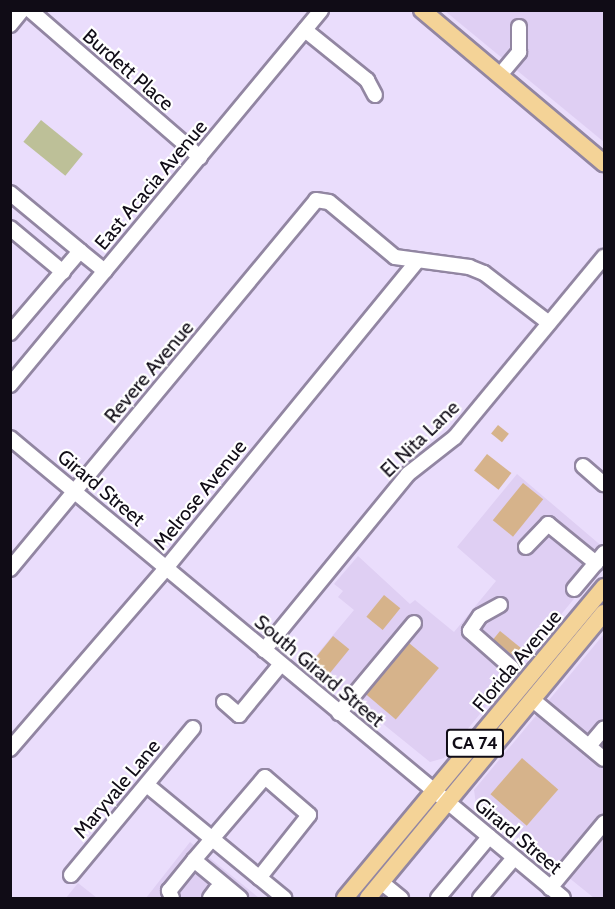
<!DOCTYPE html>
<html>
<head>
<meta charset="utf-8">
<style>
  body { margin:0 }
  #map { position:relative; width:615px; height:909px; overflow:hidden; background:#eaddfc; font-family:Cabin,sans-serif }
  div>[style] { position:absolute }
  [style*='--x'] { left:calc(var(--x)*1px); top:calc(var(--y)*1px); width:calc(var(--w)*1px); rotate:calc(var(--a)*1deg) }
  .built>* { inset:0; background:#dfcff3 }
  .green>* { inset:0; background:#bdc098; transform-origin:0 0 }
  .building>* { inset:0; background:#d6b38b; transform-origin:0 0 }
  .roads { filter:drop-shadow(2px 0 #9286a2) drop-shadow(-2px 0 #9286a2) drop-shadow(0 2px #9286a2) drop-shadow(0 -2px #9286a2) }
  .minor>* { height:14px; margin:-7px; padding:0 7px; transform-origin:7px; border-radius:7px; background:#fff }
  .major>* { height:16px; margin:-8px; padding:0 8px; transform-origin:8px; border-radius:8px; background:#f4d397 }
  span { translate:-50% -50%; white-space:nowrap; text-align:center; line-height:1.15; -webkit-text-stroke:4.5px #fff; paint-order:stroke }
  .shield-label span { padding:2px 4px; background:#fff; border:2px solid; border-radius:4px; -webkit-text-stroke-width:0 }
  .shield-label { font-size:18px; color:#100c16; font-weight:700 }
  .street-label { font-size:20px; color:#100c16 }
  .frame { position:absolute; inset:0; border:12px solid #100c16; pointer-events:none }
</style>
</head>
<body>
<div id="map">
  <div class="built">
    <div style="clip-path:polygon(445px 11px,604px 11px,604px 142px)"></div>
    <div style="clip-path:polygon(517px 474px,604px 548px,604px 562px,444px 758px,430px 762px,309px 664px,354px 610px,338px 597px,343px 591px,334px 584px,358px 556px,410px 604px,415px 600px,454px 632px,496px 581px,457px 547px)"></div>
    <div style="clip-path:polygon(604px 634px,604px 815px,557px 871px,476px 804px,474px 790px)"></div>
    <div style="clip-path:polygon(604px 833px,604px 898px,594px 898px,568px 877px)"></div>
    <div style="clip-path:polygon(190px 842px,259px 898px,146px 898px)"></div>
    <div style="clip-path:polygon(78px 883px,97px 898px,66px 898px)"></div>
  </div>
  <div class="green">
    <div style="left:41px;top:120px;width:54px;height:28px;rotate:39deg"></div>
  </div>
  <div class="building">
    <div style="left:498px;top:425px;width:14px;height:11px;rotate:39deg"></div>
    <div style="left:487px;top:454px;width:31px;height:21px;rotate:38deg"></div>
    <div style="left:523px;top:483px;width:26px;height:48px;rotate:39deg"></div>
    <div style="left:384px;top:595px;width:21px;height:28px;rotate:39deg"></div>
    <div style="left:500px;top:631px;width:27px;height:11px;rotate:39deg"></div>
    <div style="left:333px;top:636px;width:21px;height:33px;rotate:39deg"></div>
    <div style="left:409px;top:643px;width:39px;height:67px;rotate:40deg"></div>
    <div style="left:522px;top:758px;width:48px;height:48px;rotate:41deg"></div>
  </div>
  <div class="roads">
    <div class="minor">
      <div style="--x:30;--y:10;--w:225;--a:40.9"></div>
      <div style="--x:10;--y:25;--w:19;--a:-51"></div>
      <div style="--x:305;--y:30;--w:80;--a:38.9"></div>
      <div style="--x:367;--y:80;--w:17;--a:62"></div>
      <div style="--x:500;--y:75;--w:30;--a:-50"></div>
      <div style="--x:519;--y:52;--w:25;--a:-90"></div>
      <div style="--x:10;--y:193;--w:91;--a:39.6"></div>
      <div style="--x:80;--y:251;--w:108;--a:130.5"></div>
      <div style="--x:10;--y:228;--w:69;--a:39.7"></div>
      <div style="--x:80;--y:251;--w:32;--a:39"></div>
      <div style="--x:10;--y:385;--w:487;--a:-50.3"></div>
      <div style="--x:10;--y:438;--w:719;--a:39.75"></div>
      <div style="--x:583;--y:466;--w:28;--a:41"></div>
      <div style="--x:526;--y:547;--w:32;--a:-46"></div>
      <div style="--x:548;--y:524;--w:62;--a:39.1"></div>
      <div style="--x:596;--y:563;--w:13;--a:-51"></div>
      <div style="--x:10;--y:569;--w:479;--a:-50.3"></div>
      <div style="--x:316;--y:200;--w:13;--a:9"></div>
      <div style="--x:329;--y:202;--w:86;--a:39.8"></div>
      <div style="--x:395;--y:257;--w:75;--a:7.7"></div>
      <div style="--x:469;--y:267;--w:16;--a:22"></div>
      <div style="--x:484;--y:273;--w:82;--a:37.6"></div>
      <div style="--x:574;--y:589;--w:34;--a:-50"></div>
      <div style="--x:500;--y:605;--w:23;--a:151"></div>
      <div style="--x:480;--y:616;--w:18;--a:124"></div>
      <div style="--x:470;--y:631;--w:56;--a:41.4"></div>
      <div style="--x:264;--y:650;--w:227;--a:-50.7"></div>
      <div style="--x:408;--y:474;--w:60;--a:-38.2"></div>
      <div style="--x:455;--y:437;--w:234;--a:-50.4"></div>
      <div style="--x:533;--y:700;--w:92;--a:39.7"></div>
      <div style="--x:224;--y:702;--w:20;--a:41"></div>
      <div style="--x:239;--y:715;--w:66;--a:-50.5"></div>
      <div style="--x:339;--y:713;--w:117;--a:-50.2"></div>
      <div style="--x:589;--y:746;--w:23;--a:-50"></div>
      <div style="--x:10;--y:749;--w:239;--a:-49.2"></div>
      <div style="--x:166;--y:568;--w:394;--a:-50.7"></div>
      <div style="--x:147;--y:785;--w:178;--a:39.5"></div>
      <div style="--x:194;--y:860;--w:109;--a:-49.5"></div>
      <div style="--x:265;--y:777;--w:58;--a:40.8"></div>
      <div style="--x:309;--y:815;--w:80;--a:128.4"></div>
      <div style="--x:71;--y:875;--w:191;--a:-50.3"></div>
      <div style="--x:381;--y:882;--w:26;--a:39"></div>
      <div style="--x:550;--y:888;--w:85;--a:-50.3"></div>
      <div style="--x:172;--y:898;--w:8;--a:-113"></div>
      <div style="--x:169;--y:891;--w:40;--a:-51"></div>
      <div style="--x:194;--y:860;--w:60;--a:39.6"></div>
      <div style="--x:210;--y:898;--w:10;--a:-53"></div>
      <div style="--x:216;--y:890;--w:16;--a:11"></div>
      <div style="--x:438;--y:898;--w:80;--a:-50.1"></div>
      <div style="--x:480;--y:898;--w:52;--a:-49.6"></div>
    </div>
    <div class="major">
      <div style="--x:422;--y:10;--w:238;--a:40.1"></div>
      <div style="--x:345;--y:898;--w:405;--a:-50.2"></div>
      <div style="--x:368;--y:898;--w:370;--a:-50.4"></div>
    </div>
  </div>
  <div class="shield-label">
    <span style="left:475px;top:743px">CA 74</span>
  </div>
  <div class="street-label">
    <span style="left:128px;top:70px;rotate:41deg">Burdett Place</span>
    <span style="left:151px;top:185px;rotate:-50deg">East Acacia Avenue</span>
    <span style="left:149px;top:372px;rotate:-50deg">Revere Avenue</span>
    <span style="left:420px;top:439px;rotate:-44deg">El Nita Lane</span>
    <span style="left:101px;top:488px;rotate:40deg">Girard Street</span>
    <span style="left:200px;top:495px;rotate:-51deg">Melrose Avenue</span>
    <span style="left:517px;top:661px;rotate:-50deg">Florida Avenue</span>
    <span style="left:319px;top:671px;rotate:40deg">South Girard Street</span>
    <span style="left:117px;top:789px;rotate:-50deg">Maryvale Lane</span>
    <span style="left:518px;top:836px;rotate:40deg">Girard Street</span>
  </div>
  <div class="frame"></div>
</div>
</body>
</html>
